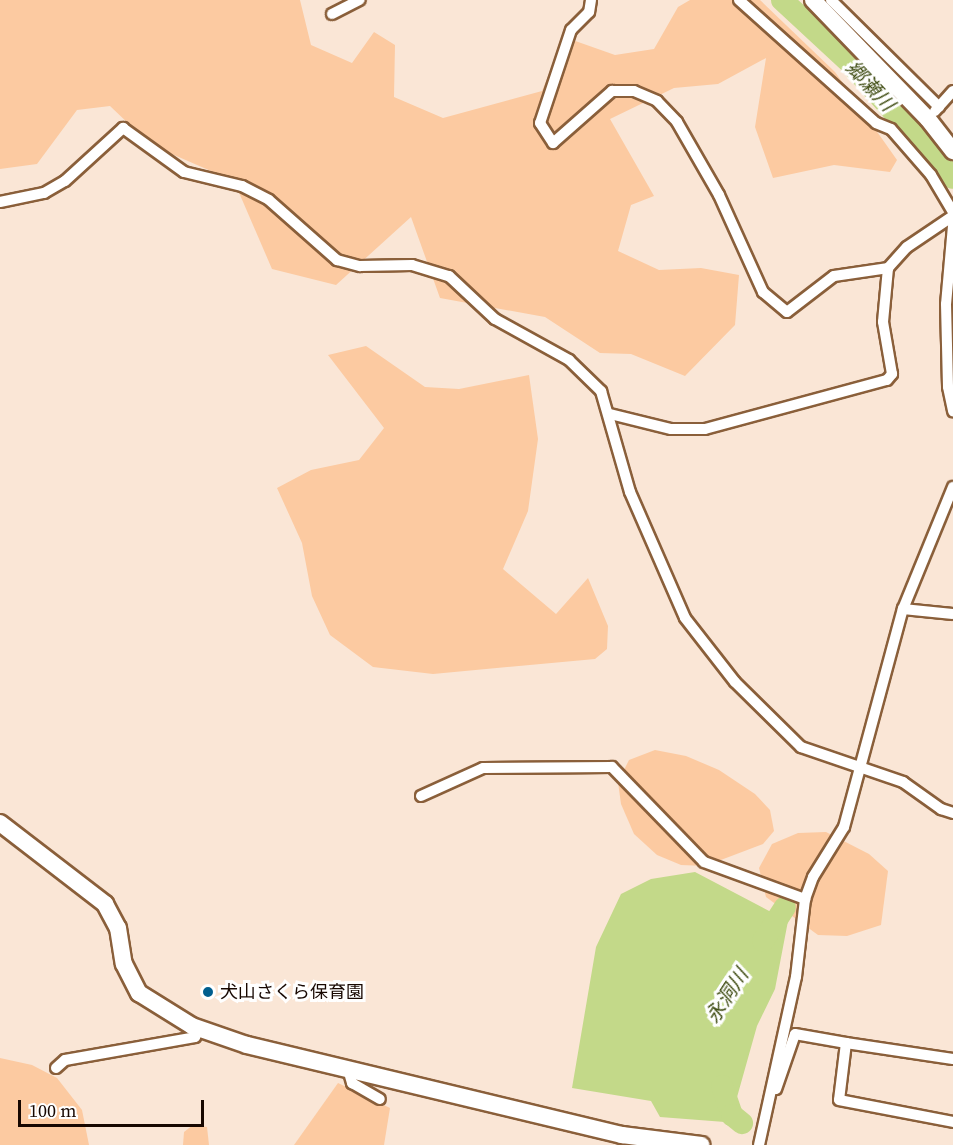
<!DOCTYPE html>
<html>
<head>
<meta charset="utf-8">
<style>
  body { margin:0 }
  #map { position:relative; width:953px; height:1145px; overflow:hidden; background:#fae6d6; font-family:"Source Serif 4","Noto Sans JP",serif }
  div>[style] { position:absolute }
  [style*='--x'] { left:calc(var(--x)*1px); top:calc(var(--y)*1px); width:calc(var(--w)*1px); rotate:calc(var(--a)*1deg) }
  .green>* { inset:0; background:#fccaa1 }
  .water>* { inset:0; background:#c3d989 }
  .river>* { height:22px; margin:-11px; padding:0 11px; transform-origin:11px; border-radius:11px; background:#c3d989 }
  .roads { filter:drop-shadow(2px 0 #8a5f3a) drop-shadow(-2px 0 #8a5f3a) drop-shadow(0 2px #8a5f3a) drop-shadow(0 -2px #8a5f3a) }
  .street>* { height:10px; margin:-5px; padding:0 5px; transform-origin:5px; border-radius:5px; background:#fff }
  .secondary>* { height:16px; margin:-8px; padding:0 8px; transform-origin:8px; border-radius:8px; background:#fff }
  .dots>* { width:16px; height:16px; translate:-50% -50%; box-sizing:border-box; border:3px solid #fff; border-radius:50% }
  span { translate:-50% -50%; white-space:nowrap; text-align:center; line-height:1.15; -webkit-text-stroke:6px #fff; paint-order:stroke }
  .poi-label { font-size:18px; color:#170700 }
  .left { translate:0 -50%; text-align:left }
  .water-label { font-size:20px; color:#3f4c12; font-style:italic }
  .scale { position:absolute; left:18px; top:1100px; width:186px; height:27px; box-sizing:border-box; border:3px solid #170700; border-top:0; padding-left:8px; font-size:18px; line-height:21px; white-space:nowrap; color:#170700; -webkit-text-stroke:4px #fff; paint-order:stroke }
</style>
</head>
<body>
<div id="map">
  <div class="green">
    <div style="clip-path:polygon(0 0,300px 0,311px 45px,352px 63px,374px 32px,395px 45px,394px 97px,443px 118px,542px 91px,564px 37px,615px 55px,654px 49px,678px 7px,690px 0,760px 0,835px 72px,897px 160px,890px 172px,834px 165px,773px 178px,755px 127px,766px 58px,718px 84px,674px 88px,610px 119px,654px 196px,631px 205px,618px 251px,659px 270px,701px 268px,739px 275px,735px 325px,685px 376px,631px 354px,600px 353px,545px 317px,440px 298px,411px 217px,336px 285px,272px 269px,234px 181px,151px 145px,110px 106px,77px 110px,37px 164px,0 169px)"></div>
    <div style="clip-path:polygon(366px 346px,425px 387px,459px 389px,529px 375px,538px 439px,528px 511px,503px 569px,556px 614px,588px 578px,608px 626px,607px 649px,595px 659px,433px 674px,373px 667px,330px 635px,312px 596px,302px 543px,277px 488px,311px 470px,359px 460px,384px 428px,328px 355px)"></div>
    <div style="clip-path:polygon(655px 750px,686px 756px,719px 770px,755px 794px,770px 810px,774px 831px,763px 844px,705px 866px,681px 865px,657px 855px,634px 834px,621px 804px,618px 782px,629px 760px)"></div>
    <div style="clip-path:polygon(826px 832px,869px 854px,888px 871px,881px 925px,847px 936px,818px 935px,766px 897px,759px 868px,772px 844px,798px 833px)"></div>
    <div style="clip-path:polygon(0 1058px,32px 1065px,57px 1078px,82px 1110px,89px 1145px,0 1145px)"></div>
    <div style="clip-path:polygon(338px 1083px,390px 1108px,384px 1145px,294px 1145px)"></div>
    <div style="clip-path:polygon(193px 1125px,207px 1127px,209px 1145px,183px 1145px,184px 1132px)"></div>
  </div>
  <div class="water">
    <div style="clip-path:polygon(695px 872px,788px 921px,775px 989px,757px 1026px,732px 1115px,725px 1122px,660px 1117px,651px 1101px,572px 1088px,596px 947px,621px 894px,651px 879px)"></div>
  </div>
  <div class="river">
    <div style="--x:782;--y:0;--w:93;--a:42.8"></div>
    <div style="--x:850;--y:63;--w:154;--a:48.2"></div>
    <div style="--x:763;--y:941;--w:40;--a:-57.1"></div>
    <div style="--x:722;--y:1086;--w:31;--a:71"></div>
    <div style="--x:732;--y:1115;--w:13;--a:39"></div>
  </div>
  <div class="roads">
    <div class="street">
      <div style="--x:591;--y:0;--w:12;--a:99"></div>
      <div style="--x:589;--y:12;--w:25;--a:135"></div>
      <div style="--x:571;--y:30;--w:98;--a:108.4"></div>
      <div style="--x:540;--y:123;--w:24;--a:57"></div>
      <div style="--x:553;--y:143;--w:79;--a:-41.4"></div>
      <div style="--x:612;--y:91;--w:22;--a:0"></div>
      <div style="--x:634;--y:91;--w:25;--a:23"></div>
      <div style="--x:657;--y:101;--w:29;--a:46"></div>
      <div style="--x:677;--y:122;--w:84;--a:60.1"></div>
      <div style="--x:719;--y:195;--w:107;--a:65.6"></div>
      <div style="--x:763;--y:292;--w:31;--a:40"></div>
      <div style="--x:787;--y:312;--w:59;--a:-37.5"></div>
      <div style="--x:834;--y:276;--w:55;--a:-8.4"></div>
      <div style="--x:888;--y:268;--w:28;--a:-48"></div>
      <div style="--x:907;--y:247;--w:55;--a:-34"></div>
      <div style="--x:739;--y:0;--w:184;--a:41.9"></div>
      <div style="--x:876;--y:123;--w:16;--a:22"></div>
      <div style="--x:891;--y:129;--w:61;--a:49"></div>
      <div style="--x:931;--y:175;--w:43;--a:59.3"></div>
      <div style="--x:831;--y:0;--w:152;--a:44.7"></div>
      <div style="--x:332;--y:14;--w:31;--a:-27"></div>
      <div style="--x:935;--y:111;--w:27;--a:-48"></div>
      <div style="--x:0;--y:202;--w:45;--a:-11.6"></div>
      <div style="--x:44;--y:193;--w:24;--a:-30"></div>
      <div style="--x:65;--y:181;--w:79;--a:-42.4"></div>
      <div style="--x:123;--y:128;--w:75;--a:35.8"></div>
      <div style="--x:184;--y:172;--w:60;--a:13.6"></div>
      <div style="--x:242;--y:186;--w:30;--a:27"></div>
      <div style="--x:269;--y:200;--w:91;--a:41.4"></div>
      <div style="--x:337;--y:260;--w:24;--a:15"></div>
      <div style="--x:360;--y:266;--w:52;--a:-1.1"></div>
      <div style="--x:412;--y:265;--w:39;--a:17"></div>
      <div style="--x:449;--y:276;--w:63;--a:43.1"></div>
      <div style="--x:495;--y:319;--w:85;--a:29"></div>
      <div style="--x:569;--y:360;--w:45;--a:44.1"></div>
      <div style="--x:601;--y:391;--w:105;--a:74"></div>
      <div style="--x:630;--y:492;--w:137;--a:66.4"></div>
      <div style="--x:685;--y:618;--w:81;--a:52"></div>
      <div style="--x:735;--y:682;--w:93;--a:44.6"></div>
      <div style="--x:801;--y:747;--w:108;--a:18.9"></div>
      <div style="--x:903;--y:782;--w:47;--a:35.4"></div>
      <div style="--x:941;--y:809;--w:13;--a:18"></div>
      <div style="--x:953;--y:226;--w:78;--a:95.1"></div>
      <div style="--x:946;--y:304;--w:83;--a:88.6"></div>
      <div style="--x:948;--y:387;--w:25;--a:78"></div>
      <div style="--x:610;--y:414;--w:63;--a:13.8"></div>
      <div style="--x:671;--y:429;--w:34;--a:0"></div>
      <div style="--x:705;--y:429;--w:188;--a:-15.1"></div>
      <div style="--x:887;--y:380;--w:8;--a:-50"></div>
      <div style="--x:892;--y:374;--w:53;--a:-99.8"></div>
      <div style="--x:883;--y:322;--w:54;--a:-84.7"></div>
      <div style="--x:903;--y:609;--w:50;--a:5.7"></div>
      <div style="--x:421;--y:796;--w:68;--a:-24.3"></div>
      <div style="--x:483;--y:768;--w:129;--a:-0.4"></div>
      <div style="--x:612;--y:767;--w:132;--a:45.9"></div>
      <div style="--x:704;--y:862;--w:108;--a:20.1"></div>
      <div style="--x:846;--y:1043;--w:108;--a:8.5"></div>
      <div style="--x:56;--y:1068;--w:12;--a:-42"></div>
      <div style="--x:65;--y:1060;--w:132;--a:-10"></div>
      <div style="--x:195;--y:1037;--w:9;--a:-63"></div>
      <div style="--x:348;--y:1069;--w:15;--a:74"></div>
      <div style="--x:352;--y:1083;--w:32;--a:30"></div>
      <div style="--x:776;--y:1089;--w:58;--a:-70.9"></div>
      <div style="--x:795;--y:1034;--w:52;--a:10"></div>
      <div style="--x:846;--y:1043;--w:57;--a:97"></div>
      <div style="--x:839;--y:1100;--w:116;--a:10.9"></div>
      <div style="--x:759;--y:1145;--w:172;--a:-77.6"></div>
      <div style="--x:796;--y:977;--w:79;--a:-83.4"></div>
      <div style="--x:805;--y:899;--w:23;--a:-70"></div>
      <div style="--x:813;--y:877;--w:59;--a:-58.2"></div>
      <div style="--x:844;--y:827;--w:226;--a:-74.9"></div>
      <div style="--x:903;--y:609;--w:132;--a:-67.7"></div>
    </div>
    <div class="secondary">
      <div style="--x:813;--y:0;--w:165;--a:46"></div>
      <div style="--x:928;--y:119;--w:41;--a:52"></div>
      <div style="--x:0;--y:823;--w:133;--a:37.6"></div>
      <div style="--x:105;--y:904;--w:27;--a:62"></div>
      <div style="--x:118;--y:928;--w:36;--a:81"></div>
      <div style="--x:124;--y:964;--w:33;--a:63"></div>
      <div style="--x:139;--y:993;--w:62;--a:31.9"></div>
      <div style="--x:192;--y:1026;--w:58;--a:19.1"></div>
      <div style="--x:247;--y:1045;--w:386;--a:13.5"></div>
      <div style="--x:622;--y:1135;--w:80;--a:7.2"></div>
    </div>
  </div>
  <div class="dots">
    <div style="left:208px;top:992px;background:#005e8e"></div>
  </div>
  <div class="poi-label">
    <span class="left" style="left:220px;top:992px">犬山さくら保育園</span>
  </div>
  <div class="water-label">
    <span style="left:870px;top:86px;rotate:47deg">郷瀬川</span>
    <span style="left:727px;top:996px;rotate:-57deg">永洞川</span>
  </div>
  <div class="scale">100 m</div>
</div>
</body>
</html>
